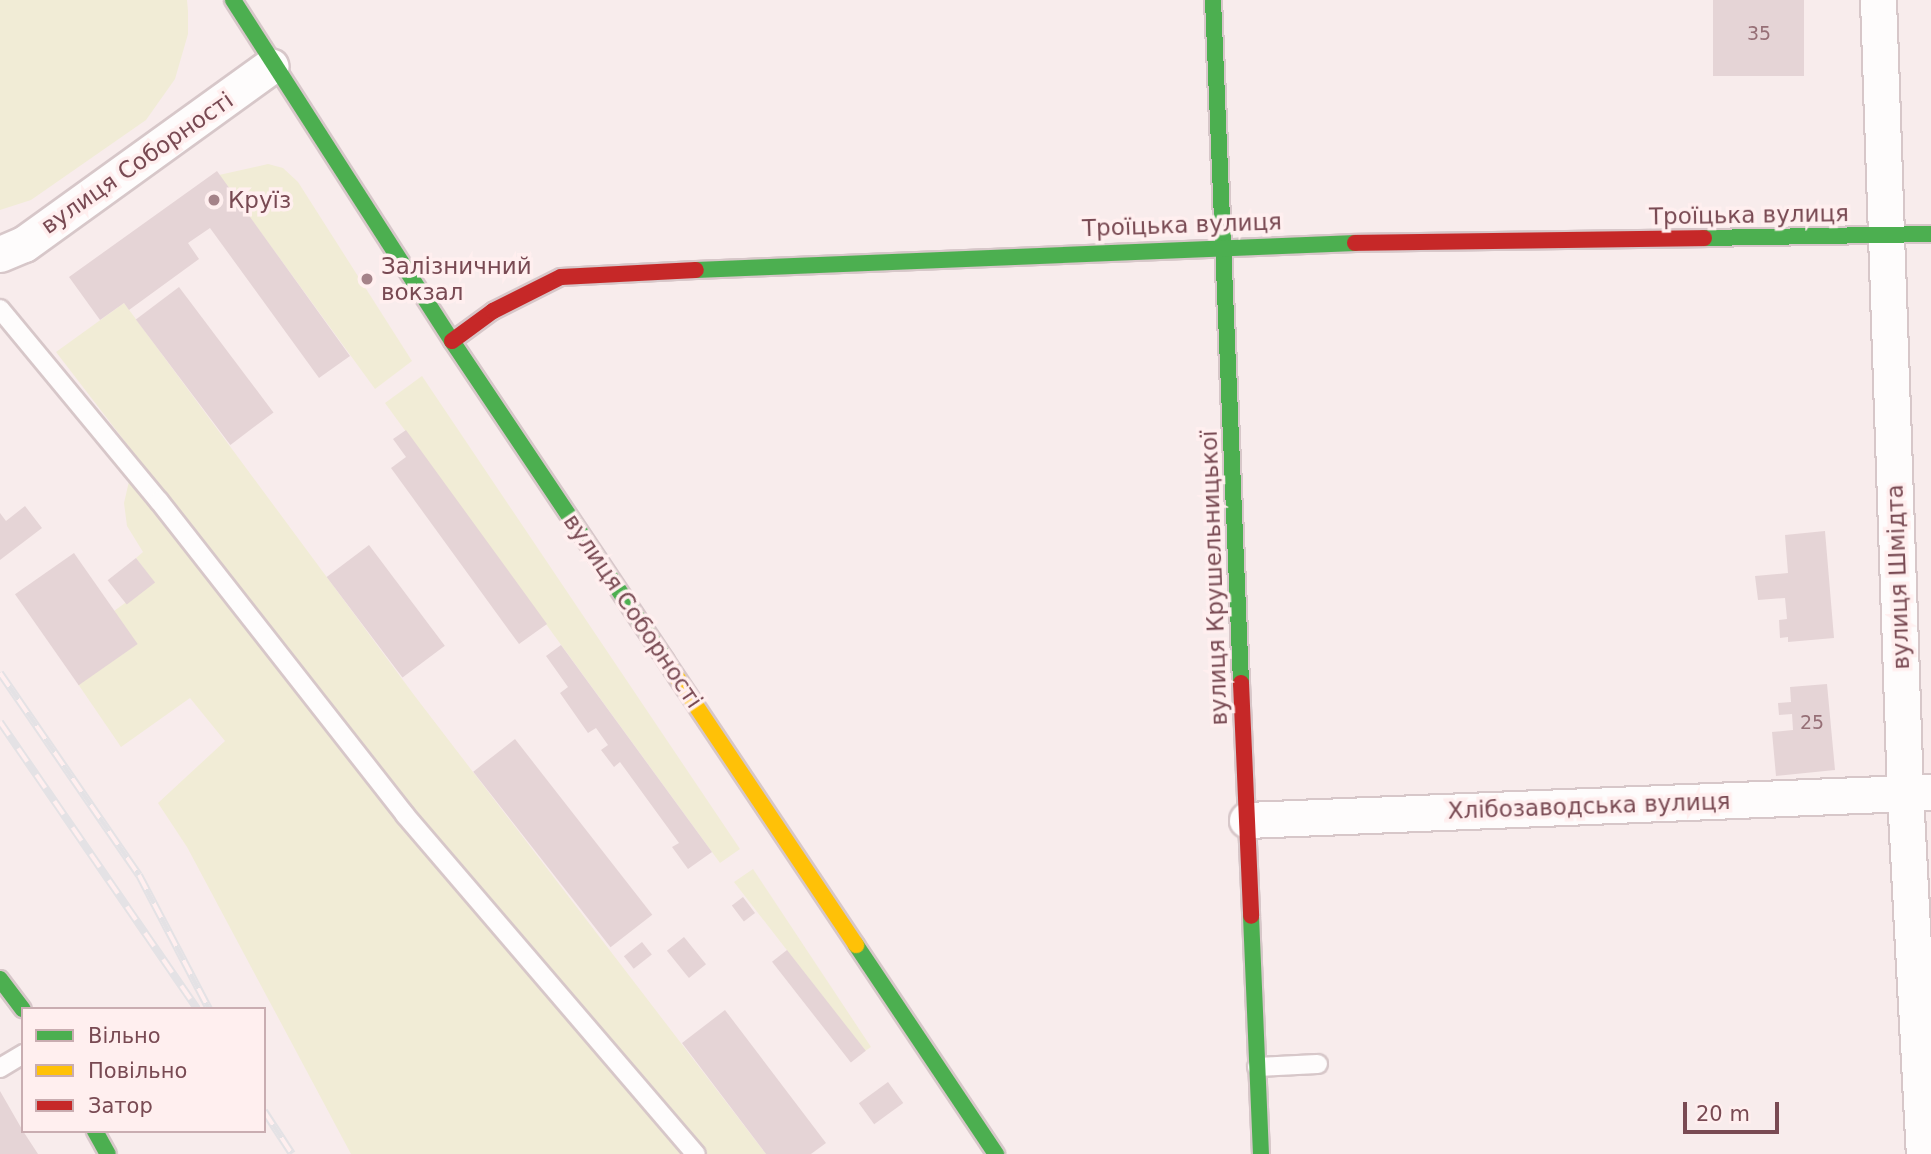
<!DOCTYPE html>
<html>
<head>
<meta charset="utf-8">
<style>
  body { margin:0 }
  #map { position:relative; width:1931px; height:1154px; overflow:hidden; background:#f8ecec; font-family:"DejaVu Sans",sans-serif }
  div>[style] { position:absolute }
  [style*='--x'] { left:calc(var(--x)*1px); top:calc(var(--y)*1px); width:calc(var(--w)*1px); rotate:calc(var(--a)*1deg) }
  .green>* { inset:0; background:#f1ecd6 }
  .building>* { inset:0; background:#e5d4d6; transform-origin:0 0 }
  .roads { filter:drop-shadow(2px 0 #d7c7c9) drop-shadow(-2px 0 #d7c7c9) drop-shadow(0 2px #d7c7c9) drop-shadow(0 -2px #d7c7c9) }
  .lane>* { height:18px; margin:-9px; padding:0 9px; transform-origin:9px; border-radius:9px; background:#fefcfc }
  .street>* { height:35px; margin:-17.5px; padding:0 17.5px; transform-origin:17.5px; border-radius:17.5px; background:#fefcfc }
  .fast>* { height:16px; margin:-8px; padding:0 8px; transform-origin:8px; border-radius:8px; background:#4caf50 }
  .slow>* { height:16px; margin:-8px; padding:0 8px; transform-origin:8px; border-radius:8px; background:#ffc107 }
  .jam>* { height:16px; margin:-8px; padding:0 8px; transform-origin:8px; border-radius:8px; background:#c62828 }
  .rail>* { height:8px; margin-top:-4px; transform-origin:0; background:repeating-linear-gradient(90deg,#ffefef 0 16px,#e4e2e5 0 32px); box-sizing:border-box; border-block:2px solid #e4e2e5 }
  .dots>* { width:19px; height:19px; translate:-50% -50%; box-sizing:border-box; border:4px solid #ffefef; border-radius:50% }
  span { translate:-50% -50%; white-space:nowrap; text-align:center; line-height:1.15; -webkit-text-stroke:7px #ffefef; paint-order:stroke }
  .number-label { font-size:19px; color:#966f76 }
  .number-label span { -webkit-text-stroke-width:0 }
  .street-label { font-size:23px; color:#794a53 }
  .poi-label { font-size:23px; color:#794a53 }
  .left { translate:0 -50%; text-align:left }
  .legend { position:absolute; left:21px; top:1007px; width:245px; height:126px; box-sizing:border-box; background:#ffefef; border:2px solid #c9adb1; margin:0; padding:9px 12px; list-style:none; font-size:21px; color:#794a53 }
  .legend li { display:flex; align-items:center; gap:14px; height:35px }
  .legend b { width:35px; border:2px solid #c9adb1 }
  .scale { position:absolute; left:1683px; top:1102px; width:96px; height:32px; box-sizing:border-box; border:4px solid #794a53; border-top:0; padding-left:9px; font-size:21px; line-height:24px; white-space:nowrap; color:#794a53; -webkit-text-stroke:5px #ffefef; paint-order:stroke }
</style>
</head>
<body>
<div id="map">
  <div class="green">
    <div style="clip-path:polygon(0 0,187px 0,188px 11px,188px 34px,175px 79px,146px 120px,31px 200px,0 210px)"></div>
    <div style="clip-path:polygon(268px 164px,283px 168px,298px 182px,412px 361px,375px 389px,219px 175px)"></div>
    <div style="clip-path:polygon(124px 303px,414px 695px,766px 1154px,351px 1154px,187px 847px,158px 803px,225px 741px,190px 698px,121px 747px,78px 684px,137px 644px,114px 611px,154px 582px,136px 558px,143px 552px,127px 526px,124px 503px,130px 477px,143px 465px,56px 352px)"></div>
    <div style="clip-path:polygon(422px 376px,740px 849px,720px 863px,385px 403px)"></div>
    <div style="clip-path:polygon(753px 869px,871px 1047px,865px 1051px,734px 882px)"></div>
  </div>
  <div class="building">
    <div style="left:1713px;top:0;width:91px;height:76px"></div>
    <div style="clip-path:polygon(217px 171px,350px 356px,319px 378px,210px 228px,188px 243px,199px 259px,129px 310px,124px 303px,100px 320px,69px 277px)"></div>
    <div style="left:179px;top:287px;width:157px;height:54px;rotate:53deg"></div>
    <div style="clip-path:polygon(406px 430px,547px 624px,519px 644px,391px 468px,406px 457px,393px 439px)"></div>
    <div style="clip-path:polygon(25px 506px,42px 528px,0 560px,0 513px,6px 521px)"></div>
    <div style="clip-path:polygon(1825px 531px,1834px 638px,1788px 642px,1788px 637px,1780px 638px,1779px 620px,1787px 619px,1785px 598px,1758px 600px,1755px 576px,1788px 573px,1785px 535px)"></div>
    <div style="left:369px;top:545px;width:126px;height:53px;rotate:53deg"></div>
    <div style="left:74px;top:553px;width:111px;height:72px;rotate:55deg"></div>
    <div style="left:136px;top:558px;width:31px;height:36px;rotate:52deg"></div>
    <div style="clip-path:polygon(561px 645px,712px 852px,688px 869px,672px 847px,679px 843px,620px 762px,614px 767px,601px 750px,608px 745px,596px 728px,588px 733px,560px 693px,568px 687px,546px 656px)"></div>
    <div style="clip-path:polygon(1827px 684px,1835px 770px,1776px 776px,1772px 732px,1793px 730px,1792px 714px,1779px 715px,1778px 703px,1791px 702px,1790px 687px)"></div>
    <div style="left:515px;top:739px;width:223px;height:53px;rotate:52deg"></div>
    <div style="left:743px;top:897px;width:20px;height:14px;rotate:53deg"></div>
    <div style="left:684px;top:937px;width:35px;height:22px;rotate:51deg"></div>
    <div style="left:642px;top:942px;width:16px;height:23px;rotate:52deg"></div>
    <div style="left:787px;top:950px;width:128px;height:19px;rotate:52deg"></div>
    <div style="clip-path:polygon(725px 1010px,826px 1143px,811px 1154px,766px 1154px,682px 1043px)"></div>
    <div style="left:888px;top:1082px;width:26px;height:36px;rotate:54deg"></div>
    <div style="clip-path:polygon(0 1091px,23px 1131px,38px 1154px,0 1154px)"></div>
  </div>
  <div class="roads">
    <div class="lane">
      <div style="--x:0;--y:309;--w:249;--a:50.4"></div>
      <div style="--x:159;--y:501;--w:399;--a:51.9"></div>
      <div style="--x:405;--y:815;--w:447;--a:49.4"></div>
      <div style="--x:1257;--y:1067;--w:61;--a:-2.8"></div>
      <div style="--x:0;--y:1068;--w:27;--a:-31"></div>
    </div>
    <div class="street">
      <div style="--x:1878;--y:0;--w:794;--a:88.05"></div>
      <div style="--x:1905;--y:794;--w:361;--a:87"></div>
      <div style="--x:0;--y:254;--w:26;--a:-23"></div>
      <div style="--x:24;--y:244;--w:304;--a:-35.8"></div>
      <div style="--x:1247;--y:820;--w:685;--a:-2.34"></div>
    </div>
    <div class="fast">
      <div style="--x:233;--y:0;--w:405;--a:57.3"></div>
      <div style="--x:452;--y:341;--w:385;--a:56.2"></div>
      <div style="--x:1213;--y:0;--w:684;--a:87.65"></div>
      <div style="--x:1704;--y:238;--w:227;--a:-1"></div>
      <div style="--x:696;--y:270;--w:660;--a:-2.35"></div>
      <div style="--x:1251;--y:916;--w:238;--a:87.6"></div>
      <div style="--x:856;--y:945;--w:252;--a:56.2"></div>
      <div style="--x:0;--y:979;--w:38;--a:53"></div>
      <div style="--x:95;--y:1131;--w:26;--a:61"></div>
    </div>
    <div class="slow">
      <div style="--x:666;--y:661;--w:342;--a:56.2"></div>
    </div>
    <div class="jam">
      <div style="--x:1355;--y:243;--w:349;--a:-0.8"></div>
      <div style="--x:452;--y:341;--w:51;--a:-36.2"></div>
      <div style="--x:493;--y:311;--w:76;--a:-26.6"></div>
      <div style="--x:561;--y:277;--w:135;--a:-3"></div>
      <div style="--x:1241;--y:683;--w:233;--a:87.5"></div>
    </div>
  </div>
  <div class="rail">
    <div style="--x:0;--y:673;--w:245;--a:55.5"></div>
    <div style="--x:139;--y:875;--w:151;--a:62.4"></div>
    <div style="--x:0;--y:722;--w:348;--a:55.5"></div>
    <div style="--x:264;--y:1111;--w:51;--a:56.9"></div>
  </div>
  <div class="dots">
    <div style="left:214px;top:200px;background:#a58389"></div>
    <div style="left:367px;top:279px;background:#a58389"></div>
  </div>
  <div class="number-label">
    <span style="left:1759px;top:34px">35</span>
    <span style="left:1812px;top:723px">25</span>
  </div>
  <div class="street-label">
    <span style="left:137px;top:163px;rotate:-35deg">вулиця Соборності</span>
    <span style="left:1749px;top:215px;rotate:-1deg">Троїцька вулиця</span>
    <span style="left:1182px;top:225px;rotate:-2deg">Троїцька вулиця</span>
    <span style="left:1898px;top:577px;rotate:-92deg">вулиця Шмідта</span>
    <span style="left:1214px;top:578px;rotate:-92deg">вулиця Крушельницької</span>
    <span style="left:633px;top:611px;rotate:56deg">вулиця Соборності</span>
    <span style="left:1589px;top:806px;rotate:-2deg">Хлібозаводська вулиця</span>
  </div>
  <div class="poi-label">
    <span class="left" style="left:228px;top:200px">Круїз</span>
    <span class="left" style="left:381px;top:279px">Залізничний<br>вокзал</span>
  </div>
  <ul class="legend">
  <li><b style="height:9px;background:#4caf50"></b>Вільно</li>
  <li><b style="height:9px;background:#ffc107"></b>Повільно</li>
  <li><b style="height:9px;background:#c62828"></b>Затор</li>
  </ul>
  <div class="scale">20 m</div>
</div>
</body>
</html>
